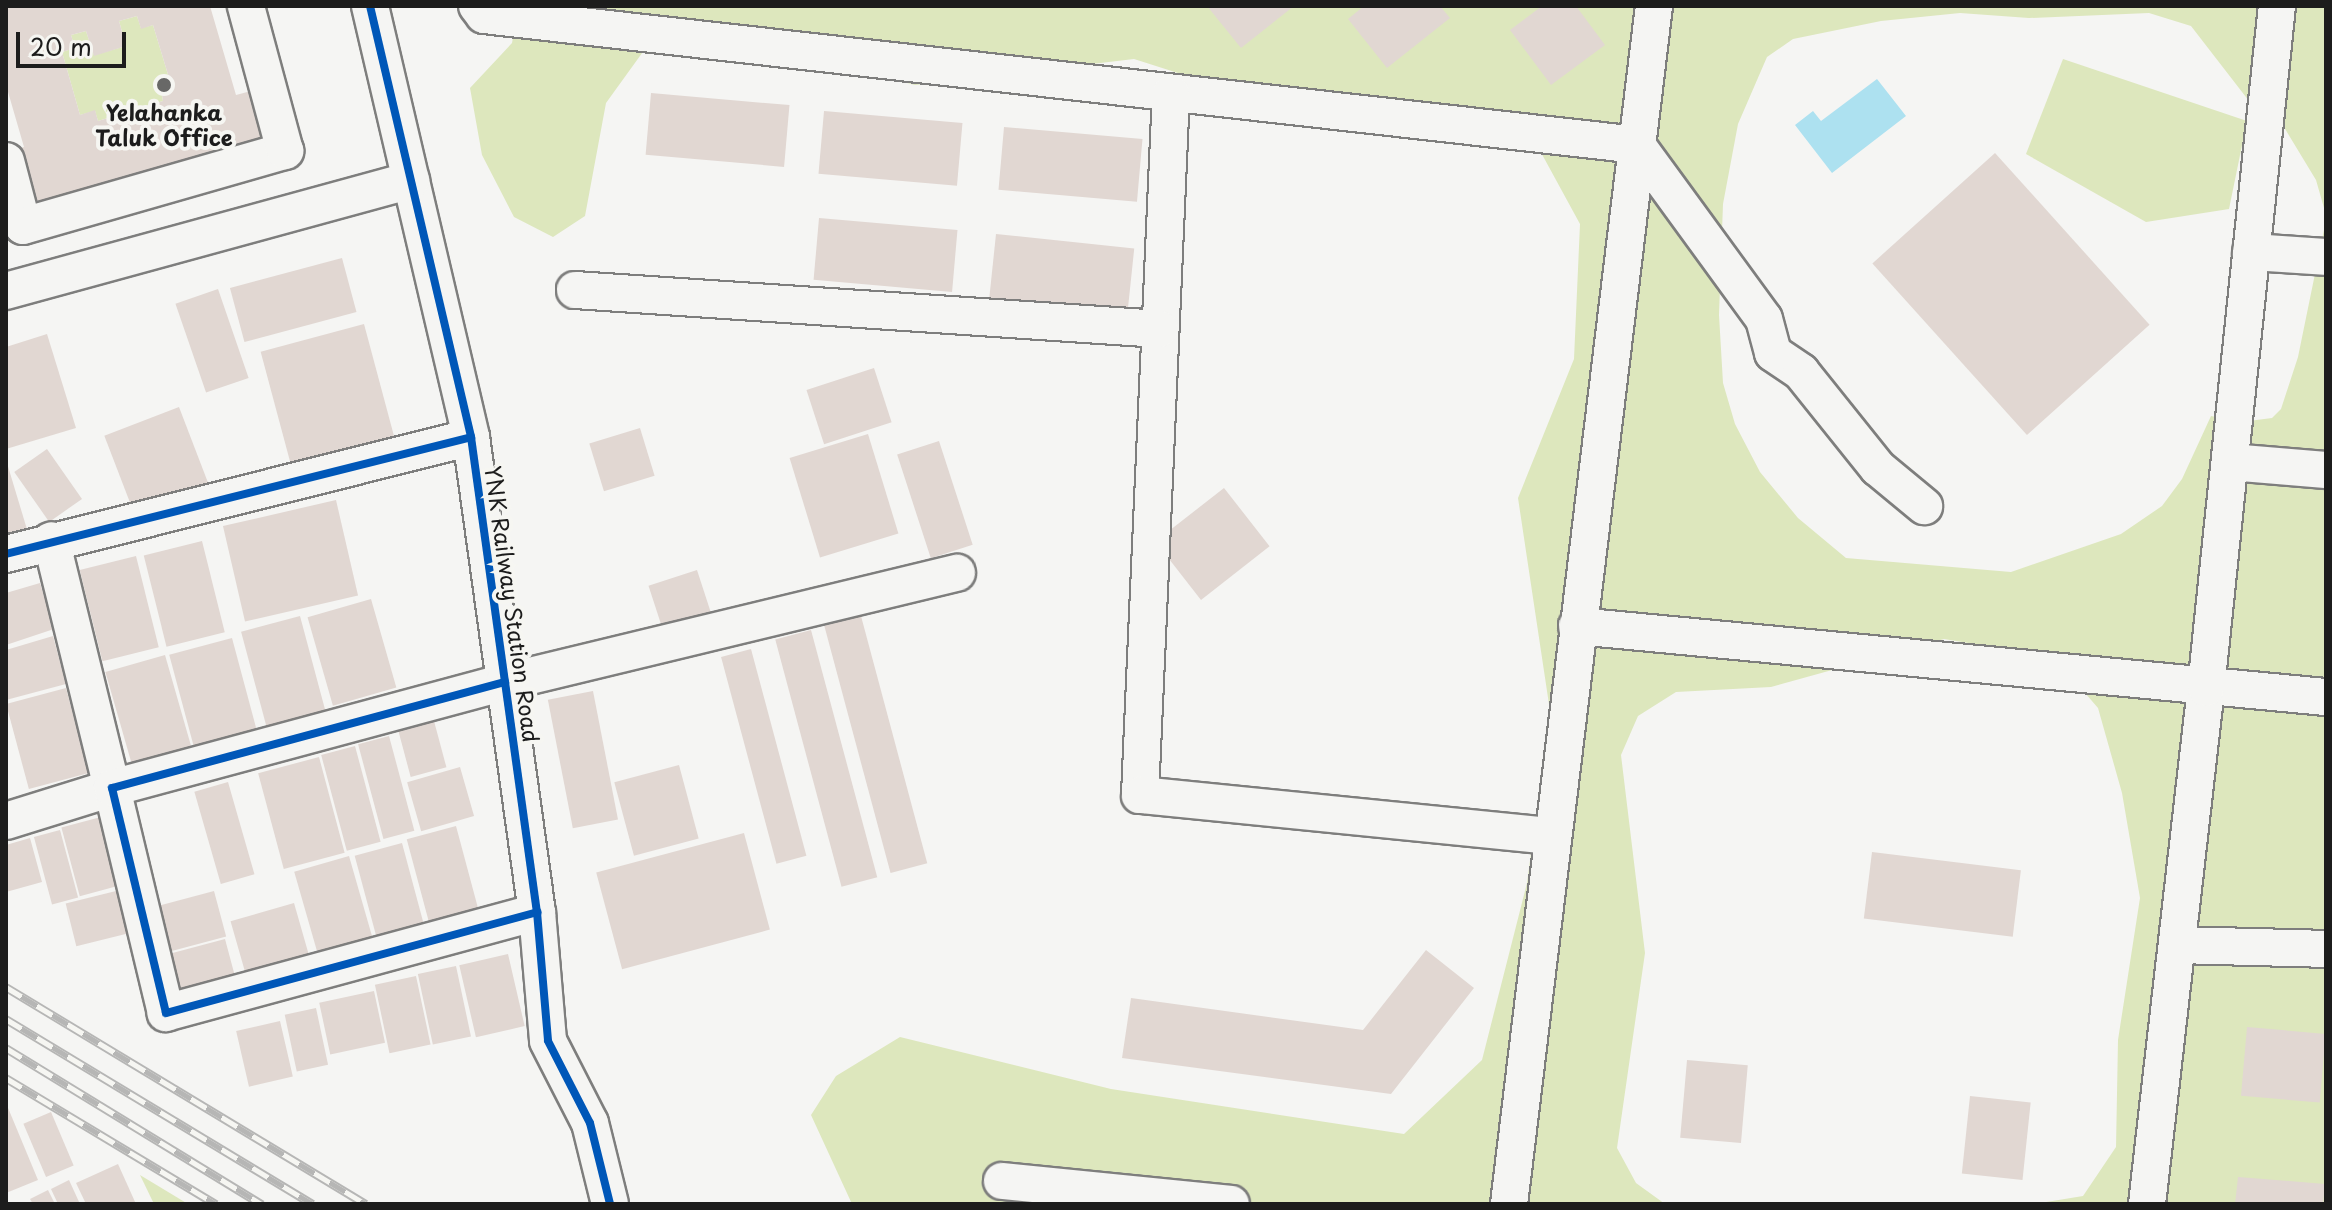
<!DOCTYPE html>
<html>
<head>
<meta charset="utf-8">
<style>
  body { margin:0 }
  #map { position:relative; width:2332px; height:1210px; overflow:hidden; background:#f5f5f3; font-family:"Playpen Sans",sans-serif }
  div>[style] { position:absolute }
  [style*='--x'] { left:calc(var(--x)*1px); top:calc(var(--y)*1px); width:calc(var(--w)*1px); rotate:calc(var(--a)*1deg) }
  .green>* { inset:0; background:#dde7bd }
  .water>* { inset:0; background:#ade1f0 }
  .building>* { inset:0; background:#e1d7d2; transform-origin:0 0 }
  .roads { filter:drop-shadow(2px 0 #7e7e7d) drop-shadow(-2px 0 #7e7e7d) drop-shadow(0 2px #7e7e7d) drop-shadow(0 -2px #7e7e7d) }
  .minor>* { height:36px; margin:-18px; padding:0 18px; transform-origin:18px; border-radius:18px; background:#f5f5f3 }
  .rail>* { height:9px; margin-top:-4.5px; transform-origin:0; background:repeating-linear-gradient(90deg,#f6f6f2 0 18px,#b6b6b5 0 36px); box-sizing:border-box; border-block:2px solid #b6b6b5 }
  .cycleway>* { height:8px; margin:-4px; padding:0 4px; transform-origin:4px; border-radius:4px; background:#0057b8 }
  .dots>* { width:22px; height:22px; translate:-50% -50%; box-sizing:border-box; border:4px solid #f6f6f2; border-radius:50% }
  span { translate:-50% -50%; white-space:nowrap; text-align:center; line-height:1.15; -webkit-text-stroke:8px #f6f6f2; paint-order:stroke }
  .poi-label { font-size:22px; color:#1c1c1c; font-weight:700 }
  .street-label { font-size:22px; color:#1c1c1c }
  .frame { position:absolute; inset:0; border:8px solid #1c1c1c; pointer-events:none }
  .scale { position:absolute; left:16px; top:32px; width:110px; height:36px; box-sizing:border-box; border:4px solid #1c1c1c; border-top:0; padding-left:10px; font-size:24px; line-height:28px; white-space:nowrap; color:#1c1c1c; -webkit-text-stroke:6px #f6f6f2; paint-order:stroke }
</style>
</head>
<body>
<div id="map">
  <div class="green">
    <div style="clip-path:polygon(519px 6px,2326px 6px,2326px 215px,2316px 180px,2279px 119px,2249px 101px,2191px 26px,2149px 13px,2029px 18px,1960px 13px,1881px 21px,1793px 39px,1767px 57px,1738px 124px,1723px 204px,1719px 315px,1723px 383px,1735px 424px,1760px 472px,1798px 518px,1846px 558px,2011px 572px,2121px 534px,2162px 506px,2182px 479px,2211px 416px,2241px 422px,2272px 418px,2281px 409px,2298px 357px,2326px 220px,2326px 1204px,2034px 1204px,2083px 1196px,2116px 1147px,2118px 1040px,2140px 898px,2122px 793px,2098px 708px,2054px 657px,1944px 639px,1771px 687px,1676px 692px,1638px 716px,1621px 755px,1645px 953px,1617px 1148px,1636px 1183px,1665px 1204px,852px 1204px,811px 1115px,836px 1076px,900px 1037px,1111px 1089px,1404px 1134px,1482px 1060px,1527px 883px,1550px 711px,1518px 498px,1574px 359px,1580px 224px,1532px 136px,1332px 122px,1134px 59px,915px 85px,728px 39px,645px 49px,606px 103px,585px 216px,553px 237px,514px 217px,482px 155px,470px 88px,512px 43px)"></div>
    <div style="clip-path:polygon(137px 16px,141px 28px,153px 25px,173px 91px,162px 95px,163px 101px,98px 121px,95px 111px,80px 115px,62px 52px,75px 48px,71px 35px,86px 31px,94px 55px,126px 46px,119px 21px)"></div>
    <div style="clip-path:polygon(2063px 59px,2247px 121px,2229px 209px,2146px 222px,2026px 154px)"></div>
    <div style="clip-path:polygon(140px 1175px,188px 1204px,154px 1204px)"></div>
  </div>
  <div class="water">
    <div style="clip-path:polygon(1877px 79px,1906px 116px,1832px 173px,1795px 125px,1813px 111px,1821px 121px)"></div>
  </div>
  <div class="building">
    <div style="clip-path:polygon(evenodd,6px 6px,210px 6px,236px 95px,251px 91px,264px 136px,31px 206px,15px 150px,24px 147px,6px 85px,6px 6px,137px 16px,141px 29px,153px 25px,173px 91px,162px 95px,163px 101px,98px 121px,95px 110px,80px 115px,62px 52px,75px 48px,71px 35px,86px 31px,94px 56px,126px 46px,119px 21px,137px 16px)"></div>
    <div style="clip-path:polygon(1207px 6px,1294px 6px,1241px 48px)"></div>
    <div style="clip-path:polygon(1364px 6px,1440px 6px,1450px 18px,1387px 68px,1348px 19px)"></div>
    <div style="clip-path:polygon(1542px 6px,1576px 6px,1605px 45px,1551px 85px,1510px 30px)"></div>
    <div style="left:651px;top:93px;width:139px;height:62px;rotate:5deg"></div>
    <div style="left:824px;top:111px;width:139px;height:63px;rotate:5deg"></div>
    <div style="left:1004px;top:127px;width:139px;height:63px;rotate:5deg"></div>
    <div style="left:1995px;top:153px;width:231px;height:165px;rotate:48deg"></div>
    <div style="left:819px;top:218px;width:139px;height:62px;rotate:5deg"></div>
    <div style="left:996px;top:234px;width:139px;height:64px;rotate:6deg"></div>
    <div style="left:342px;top:258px;width:56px;height:116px;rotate:75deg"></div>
    <div style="left:218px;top:289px;width:94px;height:45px;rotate:71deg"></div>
    <div style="left:364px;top:324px;width:119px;height:107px;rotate:75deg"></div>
    <div style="clip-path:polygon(47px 334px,76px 428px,6px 449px,6px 347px)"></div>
    <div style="left:874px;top:368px;width:57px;height:71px;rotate:72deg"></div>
    <div style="left:179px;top:407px;width:88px;height:80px;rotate:69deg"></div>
    <div style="left:640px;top:428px;width:50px;height:53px;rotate:73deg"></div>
    <div style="left:868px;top:434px;width:104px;height:82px;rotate:73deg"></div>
    <div style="left:939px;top:441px;width:109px;height:44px;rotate:72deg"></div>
    <div style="left:47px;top:449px;width:61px;height:40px;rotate:55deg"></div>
    <div style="clip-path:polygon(7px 463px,29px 536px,6px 544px,6px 464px)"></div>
    <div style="left:1224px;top:488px;width:74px;height:87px;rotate:52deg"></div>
    <div style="left:336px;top:500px;width:98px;height:116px;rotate:77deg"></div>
    <div style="left:202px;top:541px;width:94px;height:60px;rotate:76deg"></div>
    <div style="left:136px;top:556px;width:94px;height:58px;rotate:76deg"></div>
    <div style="left:697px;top:570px;width:54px;height:51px;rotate:72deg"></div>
    <div style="clip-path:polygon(40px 583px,54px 629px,6px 645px,6px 593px)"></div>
    <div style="left:371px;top:599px;width:92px;height:66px;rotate:74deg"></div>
    <div style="left:300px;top:616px;width:98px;height:61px;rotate:75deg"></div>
    <div style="left:861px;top:616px;width:256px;height:38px;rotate:75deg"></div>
    <div style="left:811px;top:630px;width:256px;height:37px;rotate:75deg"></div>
    <div style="clip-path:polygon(53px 636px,66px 684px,6px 700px,6px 650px)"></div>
    <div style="left:232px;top:638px;width:97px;height:65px;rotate:75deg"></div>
    <div style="left:751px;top:649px;width:214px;height:31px;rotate:75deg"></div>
    <div style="left:165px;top:655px;width:99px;height:62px;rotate:74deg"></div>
    <div style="left:66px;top:688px;width:88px;height:62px;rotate:75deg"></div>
    <div style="left:593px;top:691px;width:131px;height:46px;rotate:79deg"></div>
    <div style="left:434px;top:721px;width:48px;height:37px;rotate:75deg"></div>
    <div style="left:389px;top:736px;width:98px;height:32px;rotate:75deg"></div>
    <div style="left:355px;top:746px;width:99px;height:35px;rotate:75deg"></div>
    <div style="left:319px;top:757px;width:99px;height:63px;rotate:75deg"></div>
    <div style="left:679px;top:765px;width:76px;height:67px;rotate:75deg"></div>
    <div style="left:460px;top:767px;width:51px;height:55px;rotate:74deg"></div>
    <div style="left:228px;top:782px;width:96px;height:35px;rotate:74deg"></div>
    <div style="left:101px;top:817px;width:71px;height:41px;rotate:75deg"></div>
    <div style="left:456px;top:826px;width:88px;height:51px;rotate:75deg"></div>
    <div style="left:60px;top:830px;width:70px;height:27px;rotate:75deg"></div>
    <div style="left:744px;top:833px;width:100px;height:153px;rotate:75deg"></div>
    <div style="clip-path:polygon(30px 838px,42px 882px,6px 892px,6px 845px)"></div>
    <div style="left:402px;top:843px;width:86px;height:49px;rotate:75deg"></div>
    <div style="left:1872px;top:852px;width:150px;height:67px;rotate:7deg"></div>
    <div style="left:349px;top:856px;width:89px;height:57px;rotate:74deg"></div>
    <div style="left:120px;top:890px;width:44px;height:56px;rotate:76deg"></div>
    <div style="left:214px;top:891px;width:47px;height:65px;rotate:75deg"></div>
    <div style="left:294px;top:903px;width:59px;height:66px;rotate:74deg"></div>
    <div style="left:225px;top:939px;width:46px;height:65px;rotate:75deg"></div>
    <div style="clip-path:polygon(1426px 950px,1474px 988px,1391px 1094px,1122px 1058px,1131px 998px,1363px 1030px)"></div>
    <div style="left:508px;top:954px;width:74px;height:50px;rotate:77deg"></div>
    <div style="left:456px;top:966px;width:72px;height:39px;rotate:78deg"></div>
    <div style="left:416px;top:976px;width:70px;height:42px;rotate:78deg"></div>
    <div style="left:374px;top:991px;width:53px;height:56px;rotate:78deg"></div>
    <div style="left:316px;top:1008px;width:58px;height:32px;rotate:78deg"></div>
    <div style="left:280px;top:1021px;width:57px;height:45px;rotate:77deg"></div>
    <div style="left:2247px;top:1027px;width:79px;height:69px;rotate:5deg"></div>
    <div style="left:1687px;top:1060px;width:61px;height:78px;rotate:5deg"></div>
    <div style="left:1970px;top:1096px;width:61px;height:78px;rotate:6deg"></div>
    <div style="clip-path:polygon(6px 1103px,38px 1180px,6px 1193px)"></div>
    <div style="left:51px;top:1112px;width:58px;height:30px;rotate:67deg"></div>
    <div style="clip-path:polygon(118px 1164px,136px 1204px,86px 1204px,76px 1183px)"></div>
    <div style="clip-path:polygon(2238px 1177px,2325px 1184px,2323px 1204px,2235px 1204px)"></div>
    <div style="clip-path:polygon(69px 1180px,80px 1204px,58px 1204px,51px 1189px)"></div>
    <div style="clip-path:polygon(48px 1190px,55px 1204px,33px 1204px,30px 1199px)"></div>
  </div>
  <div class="roads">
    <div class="minor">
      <div style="--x:370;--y:6;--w:443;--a:76.8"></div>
      <div style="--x:471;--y:437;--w:480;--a:82.1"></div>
      <div style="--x:537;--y:912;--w:129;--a:85.1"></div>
      <div style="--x:548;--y:1041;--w:92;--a:62.9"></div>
      <div style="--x:590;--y:1123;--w:83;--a:76.1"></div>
      <div style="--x:477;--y:6;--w:11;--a:52"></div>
      <div style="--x:484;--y:15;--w:1160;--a:6.43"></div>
      <div style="--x:1637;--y:145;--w:215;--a:53.9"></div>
      <div style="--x:1764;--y:319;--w:35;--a:75"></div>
      <div style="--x:1773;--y:353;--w:34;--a:34"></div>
      <div style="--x:1801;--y:372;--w:123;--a:51.3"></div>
      <div style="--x:1878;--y:468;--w:60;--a:39.6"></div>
      <div style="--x:1171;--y:93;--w:703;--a:92.53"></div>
      <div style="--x:1140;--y:795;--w:413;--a:5.7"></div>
      <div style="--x:6;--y:161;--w:67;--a:75.3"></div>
      <div style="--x:23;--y:226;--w:273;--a:-16"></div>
      <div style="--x:285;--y:151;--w:150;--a:-105.1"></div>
      <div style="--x:2251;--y:252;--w:75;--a:3.8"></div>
      <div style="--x:575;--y:290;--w:586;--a:3.81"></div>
      <div style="--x:6;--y:291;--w:420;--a:-15.3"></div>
      <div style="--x:2230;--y:462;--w:96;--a:4.8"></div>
      <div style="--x:6;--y:554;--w:479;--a:-14.1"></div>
      <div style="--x:1577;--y:626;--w:752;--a:5.42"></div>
      <div style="--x:6;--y:821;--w:111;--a:-17.3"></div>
      <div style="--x:112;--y:788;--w:255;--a:-103.8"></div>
      <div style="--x:537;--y:912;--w:385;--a:164.8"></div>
      <div style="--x:166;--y:1013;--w:231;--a:-103.5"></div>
      <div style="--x:112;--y:788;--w:407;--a:-15.1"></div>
      <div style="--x:505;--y:682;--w:465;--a:-13.6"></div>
      <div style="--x:2177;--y:945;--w:149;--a:1.5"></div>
      <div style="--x:1002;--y:1181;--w:230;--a:5.7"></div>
      <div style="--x:1509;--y:1204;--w:1207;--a:-83.1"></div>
      <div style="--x:2147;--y:1204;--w:519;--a:-83.48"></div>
      <div style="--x:2206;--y:688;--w:686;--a:-84.06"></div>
    </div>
  </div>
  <div class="rail">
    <div style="--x:6;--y:987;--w:420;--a:31.1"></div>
    <div style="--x:6;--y:1019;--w:358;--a:31.1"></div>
    <div style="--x:6;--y:1048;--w:300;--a:31.4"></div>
    <div style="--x:6;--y:1078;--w:245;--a:31"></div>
  </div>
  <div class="cycleway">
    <div style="--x:370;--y:6;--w:443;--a:76.8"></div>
    <div style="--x:471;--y:437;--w:480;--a:82.1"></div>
    <div style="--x:537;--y:912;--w:129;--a:85.1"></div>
    <div style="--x:548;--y:1041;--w:92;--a:62.9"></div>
    <div style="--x:590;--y:1123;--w:83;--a:76.1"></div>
    <div style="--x:6;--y:554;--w:479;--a:-14.1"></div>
    <div style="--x:505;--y:682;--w:407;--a:164.9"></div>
    <div style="--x:112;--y:788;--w:231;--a:76.5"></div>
    <div style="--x:166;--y:1013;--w:385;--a:-15.2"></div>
  </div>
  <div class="dots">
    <div style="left:164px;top:85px;background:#686867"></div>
  </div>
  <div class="poi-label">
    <span style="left:164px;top:124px">Yelahanka<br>Taluk Office</span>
  </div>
  <div class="street-label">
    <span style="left:513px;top:604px;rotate:82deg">YNK Railway Station Road</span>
  </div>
  <div class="frame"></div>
  <div class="scale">20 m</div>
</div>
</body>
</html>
